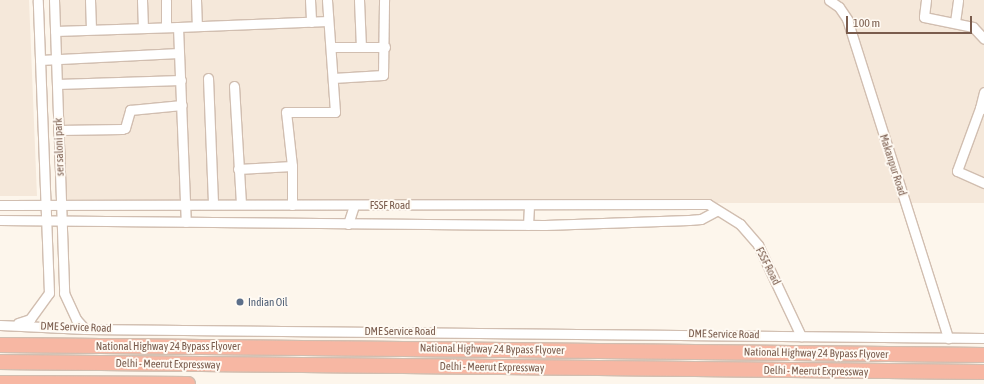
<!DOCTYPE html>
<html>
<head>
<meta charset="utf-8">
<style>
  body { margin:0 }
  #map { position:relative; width:984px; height:384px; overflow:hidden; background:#fdf6ec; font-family:"Asap Condensed",sans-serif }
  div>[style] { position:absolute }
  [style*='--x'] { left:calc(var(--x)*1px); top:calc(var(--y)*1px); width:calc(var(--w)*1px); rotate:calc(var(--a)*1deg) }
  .residential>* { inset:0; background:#f5e8da; transform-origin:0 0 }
  .roads { filter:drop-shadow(1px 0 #d1beb0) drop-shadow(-1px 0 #d1beb0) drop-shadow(0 1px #d1beb0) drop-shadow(0 -1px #d1beb0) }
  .minor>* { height:9px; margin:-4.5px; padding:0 4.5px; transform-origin:4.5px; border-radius:4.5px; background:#fff }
  .highway>* { height:14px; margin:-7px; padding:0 7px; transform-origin:7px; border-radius:7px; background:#f7b7a3 }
  .dots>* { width:11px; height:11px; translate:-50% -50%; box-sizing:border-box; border:2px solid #fffaf3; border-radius:50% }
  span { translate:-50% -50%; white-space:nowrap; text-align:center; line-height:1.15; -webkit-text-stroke:4px #fffaf3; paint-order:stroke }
  .street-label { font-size:11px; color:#7a5c4d }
  .service-label { font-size:11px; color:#4e5e75 }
  .left { translate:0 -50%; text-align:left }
  .scale { position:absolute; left:846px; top:16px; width:126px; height:18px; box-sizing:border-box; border:2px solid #7a5c4d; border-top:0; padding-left:5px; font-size:12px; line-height:14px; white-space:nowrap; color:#7a5c4d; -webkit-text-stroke:3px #fffaf3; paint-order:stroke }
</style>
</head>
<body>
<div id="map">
  <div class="residential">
    <div style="clip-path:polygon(0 0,29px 0,37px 196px,0 196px)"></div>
    <div style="left:60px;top:0;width:924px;height:203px"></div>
  </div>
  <div class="roads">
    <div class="minor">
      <div style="--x:54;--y:0;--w:293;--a:88"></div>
      <div style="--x:64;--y:293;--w:29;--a:65"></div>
      <div style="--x:76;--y:319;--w:13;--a:48"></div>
      <div style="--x:90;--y:0;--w:29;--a:88"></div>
      <div style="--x:142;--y:0;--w:28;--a:88"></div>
      <div style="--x:166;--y:0;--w:27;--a:90"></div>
      <div style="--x:196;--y:0;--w:26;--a:88"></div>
      <div style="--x:310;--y:0;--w:22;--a:87"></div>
      <div style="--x:359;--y:0;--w:47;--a:87.6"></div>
      <div style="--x:829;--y:0;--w:12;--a:35"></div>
      <div style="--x:839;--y:7;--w:14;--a:56"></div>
      <div style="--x:847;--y:19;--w:335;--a:72.4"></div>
      <div style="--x:926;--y:0;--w:17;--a:97"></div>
      <div style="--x:924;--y:17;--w:50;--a:11.5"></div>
      <div style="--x:973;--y:27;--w:16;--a:47"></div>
      <div style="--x:955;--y:22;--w:22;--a:-82"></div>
      <div style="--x:178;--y:27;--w:150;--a:-2.3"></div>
      <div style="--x:55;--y:31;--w:123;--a:-1.9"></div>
      <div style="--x:178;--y:27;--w:195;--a:87.7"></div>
      <div style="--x:331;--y:47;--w:54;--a:0"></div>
      <div style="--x:40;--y:60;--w:139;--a:-2.9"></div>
      <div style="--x:208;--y:78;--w:126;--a:87.7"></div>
      <div style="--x:333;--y:78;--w:50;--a:-3.4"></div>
      <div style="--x:383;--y:75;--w:75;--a:-89.2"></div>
      <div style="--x:57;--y:84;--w:124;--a:-1.8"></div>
      <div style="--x:234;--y:86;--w:118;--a:86.6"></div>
      <div style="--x:984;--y:92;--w:16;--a:104"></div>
      <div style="--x:980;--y:108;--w:4;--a:14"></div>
      <div style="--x:980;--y:108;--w:67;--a:110.1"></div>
      <div style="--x:957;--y:171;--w:30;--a:24"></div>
      <div style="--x:58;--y:130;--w:64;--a:-0.9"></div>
      <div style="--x:122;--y:129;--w:3;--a:-18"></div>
      <div style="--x:125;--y:128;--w:19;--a:-74"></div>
      <div style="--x:130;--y:110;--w:52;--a:-5.5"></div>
      <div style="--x:238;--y:169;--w:54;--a:-3.2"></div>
      <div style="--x:0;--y:205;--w:708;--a:-0.08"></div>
      <div style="--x:708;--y:204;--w:38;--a:32"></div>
      <div style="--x:740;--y:224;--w:28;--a:49"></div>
      <div style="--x:758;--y:245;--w:101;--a:64.7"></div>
      <div style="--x:292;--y:205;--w:39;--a:-90"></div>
      <div style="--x:292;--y:166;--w:54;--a:-96.3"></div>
      <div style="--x:286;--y:112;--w:49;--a:0"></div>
      <div style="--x:335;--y:112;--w:112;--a:-94.1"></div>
      <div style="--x:0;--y:220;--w:545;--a:0.53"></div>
      <div style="--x:545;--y:225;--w:144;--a:-2"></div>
      <div style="--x:689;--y:220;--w:12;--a:-5"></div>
      <div style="--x:701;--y:219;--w:17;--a:-28"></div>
      <div style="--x:348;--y:224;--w:20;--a:-72"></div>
      <div style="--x:528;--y:225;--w:20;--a:-87"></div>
      <div style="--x:18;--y:323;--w:13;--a:-18"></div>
      <div style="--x:30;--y:319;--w:32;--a:-54"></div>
      <div style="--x:49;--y:293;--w:293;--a:-92.2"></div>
      <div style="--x:0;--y:325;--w:85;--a:2.7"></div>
      <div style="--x:85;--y:329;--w:899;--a:0.57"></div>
    </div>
    <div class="highway">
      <div style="--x:0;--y:345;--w:984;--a:0.58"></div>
      <div style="--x:0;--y:362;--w:984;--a:0.58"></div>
      <div style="--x:0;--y:383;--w:188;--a:0.3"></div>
    </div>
  </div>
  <div class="dots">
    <div style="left:240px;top:302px;background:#5c6f8a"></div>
  </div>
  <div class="street-label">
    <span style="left:59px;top:147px;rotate:-92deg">ser saloni park</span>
    <span style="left:893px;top:165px;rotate:72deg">Makanpur Road</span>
    <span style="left:390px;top:205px">FSSF Road</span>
    <span style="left:768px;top:266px;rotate:63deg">FSSF Road</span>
    <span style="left:76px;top:327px;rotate:2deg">DME Service Road</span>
    <span style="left:400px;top:331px">DME Service Road</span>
    <span style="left:724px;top:334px;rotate:1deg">DME Service Road</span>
    <span style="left:168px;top:346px">National Highway 24 Bypass Flyover</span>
    <span style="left:492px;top:349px;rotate:1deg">National Highway 24 Bypass Flyover</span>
    <span style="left:816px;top:353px;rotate:1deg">National Highway 24 Bypass Flyover</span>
    <span style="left:168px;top:364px;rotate:1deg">Delhi - Meerut Expressway</span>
    <span style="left:492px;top:367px;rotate:1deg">Delhi - Meerut Expressway</span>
    <span style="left:816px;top:371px;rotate:1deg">Delhi - Meerut Expressway</span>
  </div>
  <div class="service-label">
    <span class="left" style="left:248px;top:302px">Indian Oil</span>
  </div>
  <div class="scale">100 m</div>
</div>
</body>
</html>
